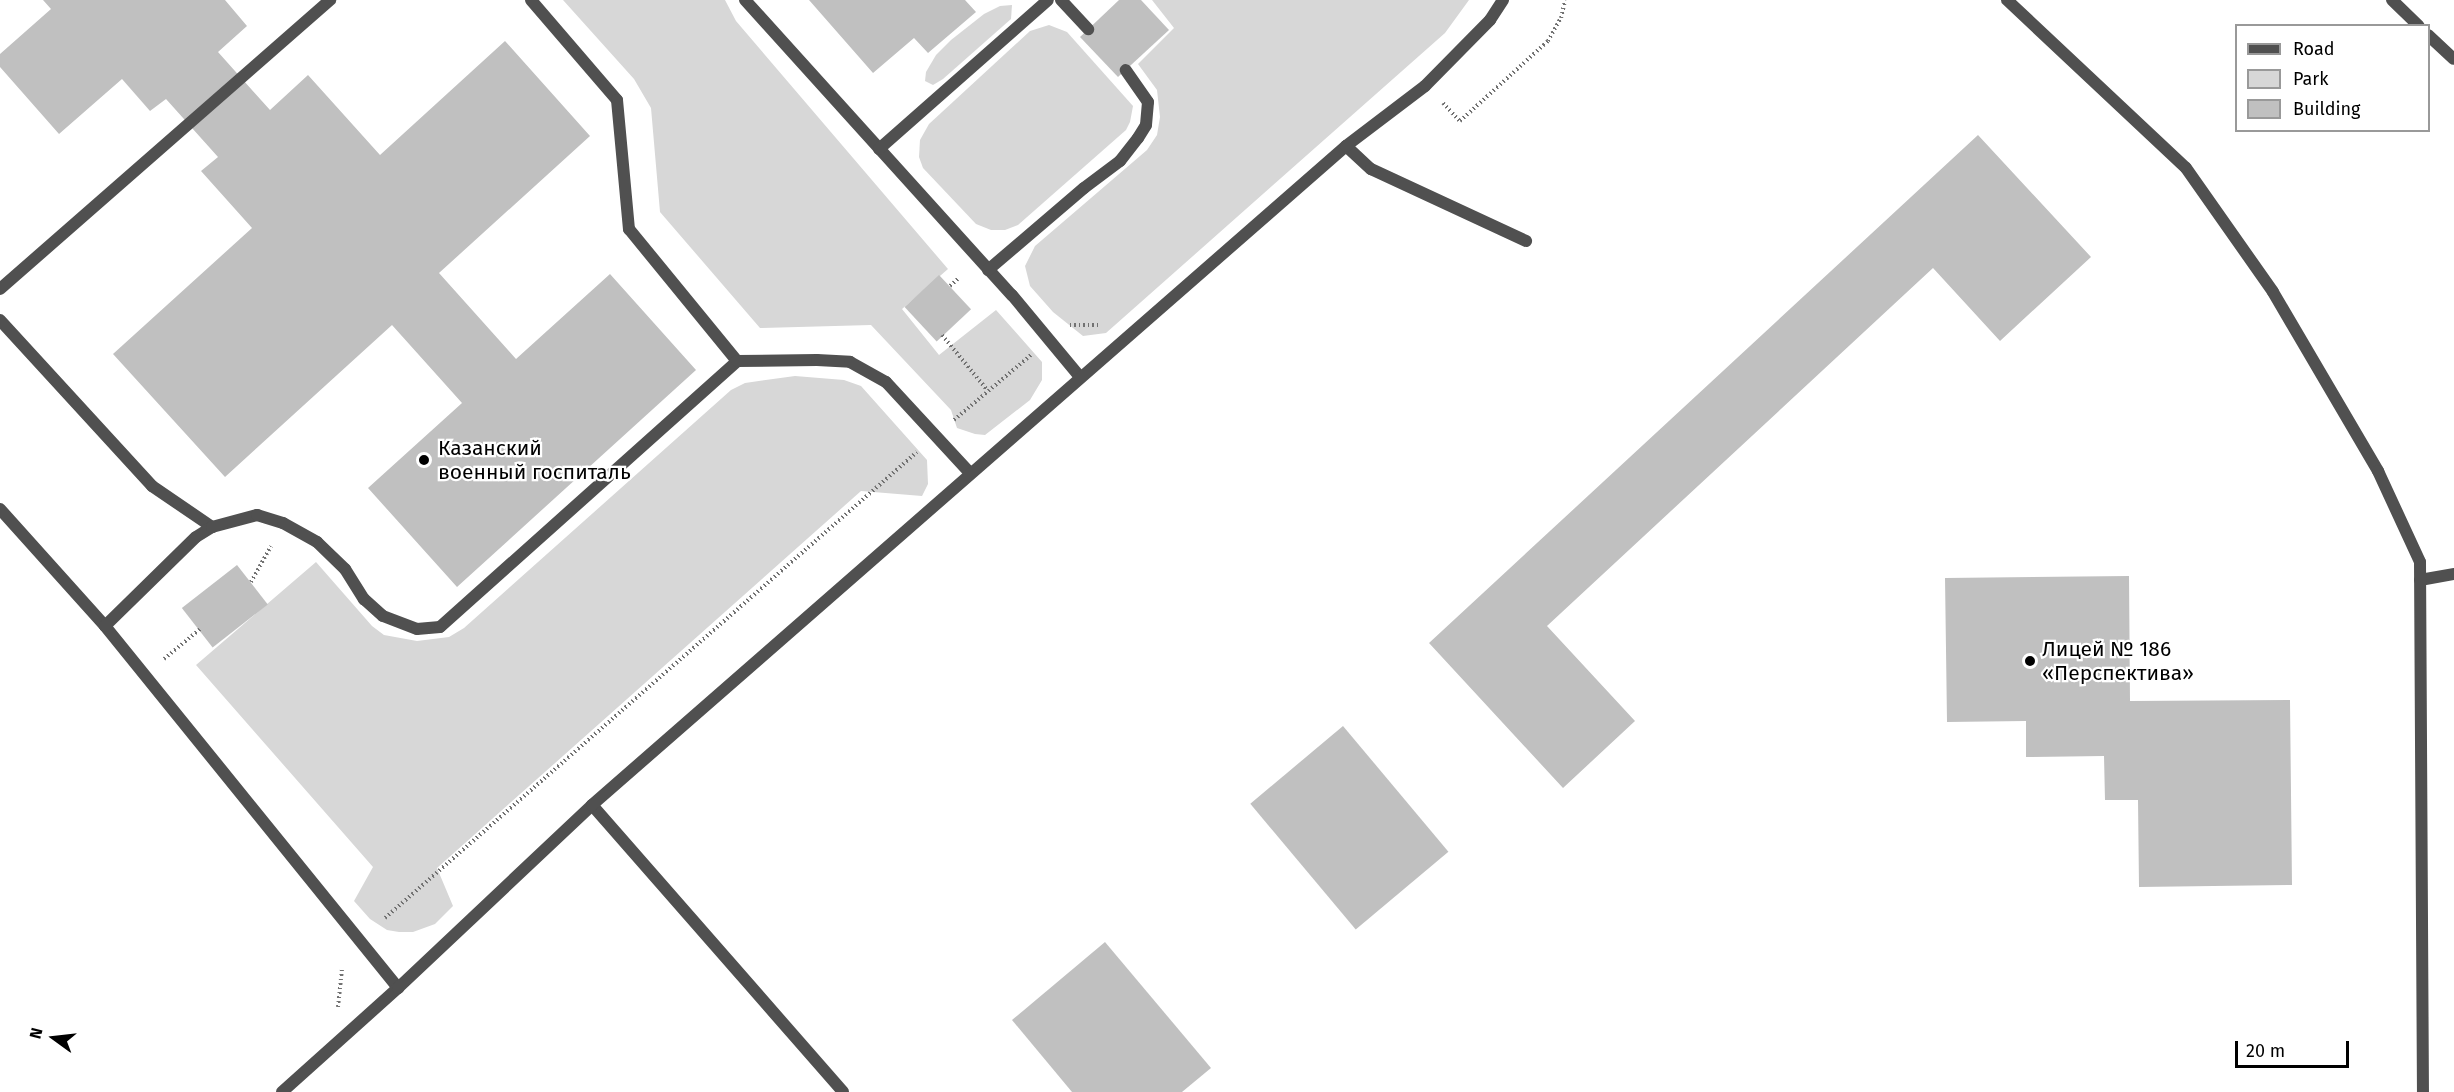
<!DOCTYPE html>
<html>
<head>
<meta charset="utf-8">
<style>
  body { margin:0 }
  #map { position:relative; width:2454px; height:1092px; overflow:hidden; background:#fff; font-family:"Fira Sans",sans-serif }
  div>[style] { position:absolute }
  [style*='--x'] { left:calc(var(--x)*1px); top:calc(var(--y)*1px); width:calc(var(--w)*1px); rotate:calc(var(--a)*1deg) }
  .green>* { inset:0; background:#d7d7d7 }
  .building>* { inset:0; background:#c0c0c0; transform-origin:0 0 }
  .path>* { height:4px; margin-top:-2px; transform-origin:0; background:repeating-linear-gradient(90deg,#727272 0 1.5px,transparent 0 4.5px) }
  .lane>* { height:12px; margin:-6px; padding:0 6px; transform-origin:6px; border-radius:6px; background:#505050 }
  .street>* { height:12px; margin:-6px; padding:0 6px; transform-origin:6px; border-radius:6px; background:#505050 }
  .dots>* { width:16px; height:16px; translate:-50% -50%; box-sizing:border-box; border:3px solid #fff; border-radius:50% }
  span { translate:-50% -50%; white-space:nowrap; text-align:center; line-height:1.15; -webkit-text-stroke:4.5px #fff; paint-order:stroke }
  .poi-label { font-size:21px; color:#000 }
  .left { translate:0 -50%; text-align:left }
  .legend { position:absolute; left:2235px; top:24px; width:195px; height:108px; box-sizing:border-box; background:#fff; border:2px solid #999; margin:0; padding:8px 10px; list-style:none; font-size:18px; color:#000 }
  .legend li { display:flex; align-items:center; gap:12px; height:30px }
  .legend b { width:30px; border:2px solid #999 }
  .north { position:absolute; left:24px; top:1008px; width:60px; height:60px; -webkit-text-stroke:4px #fff; paint-order:stroke; rotate:285deg; font-size:16px; font-weight:700; line-height:24px; text-align:center; color:#000 }
  .north::after { content:''; display:block; margin:auto; width:21px; height:27px; background:#000; clip-path:polygon(50% 0,100% 100%,50% 72%,0 100%) }
  .scale { position:absolute; left:2235px; top:1041px; width:114px; height:27px; box-sizing:border-box; border:3px solid #000; border-top:0; padding-left:8px; font-size:18px; line-height:21px; white-space:nowrap; color:#000; -webkit-text-stroke:4px #fff; paint-order:stroke }
</style>
</head>
<body>
<div id="map">
  <div class="green">
    <div style="clip-path:polygon(563px 0,725px 0,736px 21px,948px 269px,902px 309px,939px 355px,996px 310px,1042px 362px,1042px 380px,1030px 400px,985px 435px,975px 434px,957px 428px,951px 410px,871px 325px,760px 328px,660px 212px,651px 108px,634px 79px)"></div>
    <div style="clip-path:polygon(1152px 0,1469px 0,1445px 33px,1106px 333px,1083px 336px,1053px 312px,1030px 286px,1025px 266px,1035px 246px,1147px 150px,1157px 135px,1160px 117px,1157px 90px,1138px 64px,1174px 28px)"></div>
    <div style="clip-path:polygon(1012px 5px,1011px 19px,943px 79px,933px 85px,925px 81px,926px 72px,936px 55px,951px 40px,984px 14px,1000px 6px)"></div>
    <div style="clip-path:polygon(1049px 25px,1067px 32px,1133px 106px,1130px 122px,1126px 130px,1018px 225px,1005px 230px,991px 230px,976px 224px,923px 168px,919px 157px,920px 140px,929px 124px,1030px 31px)"></div>
    <div style="clip-path:polygon(795px 376px,844px 380px,861px 386px,927px 460px,928px 484px,922px 496px,861px 491px,437px 868px,453px 906px,435px 924px,413px 932px,399px 932px,387px 930px,370px 919px,354px 901px,373px 867px,196px 665px,316px 562px,372px 626px,384px 635px,417px 641px,449px 637px,464px 628px,731px 390px,745px 383px)"></div>
  </div>
  <div class="building">
    <div style="clip-path:polygon(43px 0,225px 0,247px 26px,218px 52px,270px 110px,308px 75px,380px 155px,505px 41px,590px 136px,439px 273px,516px 359px,610px 274px,696px 370px,457px 587px,368px 488px,462px 403px,392px 325px,225px 477px,113px 354px,252px 228px,201px 171px,218px 157px,166px 99px,150px 111px,122px 79px,59px 134px,0 67px,0 54px,51px 9px)"></div>
    <div style="clip-path:polygon(809px 0,965px 0,976px 12px,928px 53px,914px 38px,873px 73px)"></div>
    <div style="clip-path:polygon(1119px 0,1141px 0,1169px 30px,1118px 77px,1080px 37px)"></div>
    <div style="clip-path:polygon(1978px 135px,2091px 257px,2000px 341px,1933px 268px,1547px 626px,1635px 721px,1563px 788px,1429px 643px)"></div>
    <div style="left:939px;top:275px;width:47px;height:47px;rotate:47deg"></div>
    <div style="left:237px;top:565px;width:50px;height:70px;rotate:52deg"></div>
    <div style="clip-path:polygon(2129px 576px,2130px 701px,2290px 700px,2292px 885px,2139px 887px,2138px 800px,2105px 800px,2104px 756px,2026px 757px,2026px 721px,1947px 722px,1945px 578px)"></div>
    <div style="left:1343px;top:726px;width:164px;height:121px;rotate:50deg"></div>
    <div style="clip-path:polygon(1105px 942px,1211px 1068px,1182px 1092px,1072px 1092px,1012px 1020px)"></div>
  </div>
  <div class="path">
    <div style="--x:1443;--y:103;--w:25;--a:47"></div>
    <div style="--x:1460;--y:121;--w:119;--a:-42.3"></div>
    <div style="--x:1548;--y:41;--w:26;--a:-61"></div>
    <div style="--x:1561;--y:18;--w:18;--a:-77"></div>
    <div style="--x:950;--y:286;--w:13;--a:-42"></div>
    <div style="--x:1070;--y:325;--w:31;--a:0"></div>
    <div style="--x:942;--y:335;--w:72;--a:50.6"></div>
    <div style="--x:954;--y:420;--w:101;--a:-40.2"></div>
    <div style="--x:251;--y:582;--w:41;--a:-60.9"></div>
    <div style="--x:164;--y:659;--w:47;--a:-39.8"></div>
    <div style="--x:385;--y:918;--w:707;--a:-41.22"></div>
    <div style="--x:338;--y:1007;--w:38;--a:-84"></div>
  </div>
  <div class="lane">
    <div style="--x:531;--y:0;--w:132;--a:49.3"></div>
    <div style="--x:617;--y:100;--w:130;--a:84.7"></div>
    <div style="--x:629;--y:229;--w:171;--a:50.7"></div>
    <div style="--x:745;--y:0;--w:398;--a:47.9"></div>
    <div style="--x:1012;--y:295;--w:107;--a:50.3"></div>
    <div style="--x:1061;--y:0;--w:40;--a:47"></div>
    <div style="--x:2392;--y:0;--w:37;--a:44"></div>
    <div style="--x:2428;--y:35;--w:35;--a:43"></div>
    <div style="--x:1346;--y:146;--w:34;--a:43"></div>
    <div style="--x:1371;--y:169;--w:171;--a:24.9"></div>
    <div style="--x:879;--y:149;--w:225;--a:-41.4"></div>
    <div style="--x:988;--y:270;--w:126;--a:-40.5"></div>
    <div style="--x:1084;--y:188;--w:45;--a:-36.9"></div>
    <div style="--x:1120;--y:161;--w:29;--a:-52"></div>
    <div style="--x:1138;--y:138;--w:15;--a:-58"></div>
    <div style="--x:1146;--y:125;--w:23;--a:-85"></div>
    <div style="--x:1148;--y:102;--w:39;--a:-125"></div>
    <div style="--x:0;--y:289;--w:439;--a:-41.2"></div>
    <div style="--x:0;--y:320;--w:225;--a:47.5"></div>
    <div style="--x:152;--y:486;--w:73;--a:34.3"></div>
    <div style="--x:0;--y:509;--w:157;--a:48.1"></div>
    <div style="--x:105;--y:626;--w:466;--a:51"></div>
    <div style="--x:2420;--y:580;--w:35;--a:-10"></div>
    <div style="--x:105;--y:626;--w:127;--a:-44.4"></div>
    <div style="--x:196;--y:537;--w:19;--a:-32"></div>
    <div style="--x:212;--y:527;--w:47;--a:-14.9"></div>
    <div style="--x:257;--y:515;--w:27;--a:17"></div>
    <div style="--x:283;--y:523;--w:39;--a:29"></div>
    <div style="--x:317;--y:542;--w:39;--a:44"></div>
    <div style="--x:345;--y:569;--w:36;--a:58"></div>
    <div style="--x:364;--y:599;--w:25;--a:42"></div>
    <div style="--x:383;--y:616;--w:36;--a:21"></div>
    <div style="--x:417;--y:629;--w:23;--a:-5"></div>
    <div style="--x:440;--y:627;--w:399;--a:-41.8"></div>
    <div style="--x:737;--y:361;--w:80;--a:-0.7"></div>
    <div style="--x:817;--y:360;--w:33;--a:3"></div>
    <div style="--x:850;--y:362;--w:41;--a:29.1"></div>
    <div style="--x:886;--y:382;--w:124;--a:47.3"></div>
    <div style="--x:592;--y:805;--w:381;--a:48.8"></div>
  </div>
  <div class="street">
    <div style="--x:2007;--y:0;--w:245;--a:43.2"></div>
    <div style="--x:2186;--y:168;--w:151;--a:54.9"></div>
    <div style="--x:2273;--y:292;--w:208;--a:59.6"></div>
    <div style="--x:2378;--y:471;--w:100;--a:65.2"></div>
    <div style="--x:2420;--y:562;--w:530;--a:89.68"></div>
    <div style="--x:282;--y:1092;--w:156;--a:-41.9"></div>
    <div style="--x:398;--y:988;--w:267;--a:-43.3"></div>
    <div style="--x:592;--y:805;--w:1001;--a:-41.15"></div>
    <div style="--x:1346;--y:146;--w:99;--a:-37.2"></div>
    <div style="--x:1425;--y:86;--w:93;--a:-45.4"></div>
    <div style="--x:1490;--y:20;--w:24;--a:-57"></div>
  </div>
  <div class="dots">
    <div style="left:424px;top:460px;background:#000"></div>
    <div style="left:2030px;top:661px;background:#000"></div>
  </div>
  <div class="poi-label">
    <span class="left" style="left:438px;top:460px">Казанский<br>военный госпиталь</span>
    <span class="left" style="left:2042px;top:661px">Лицей № 186<br>«Перспектива»</span>
  </div>
  <ul class="legend">
  <li><b style="height:8px;background:#505050"></b>Road</li>
  <li><b style="height:16px;background:#d7d7d7"></b>Park</li>
  <li><b style="height:16px;background:#c0c0c0"></b>Building</li>
  </ul>
  <div class="north">N</div>
  <div class="scale">20 m</div>
</div>
</body>
</html>
